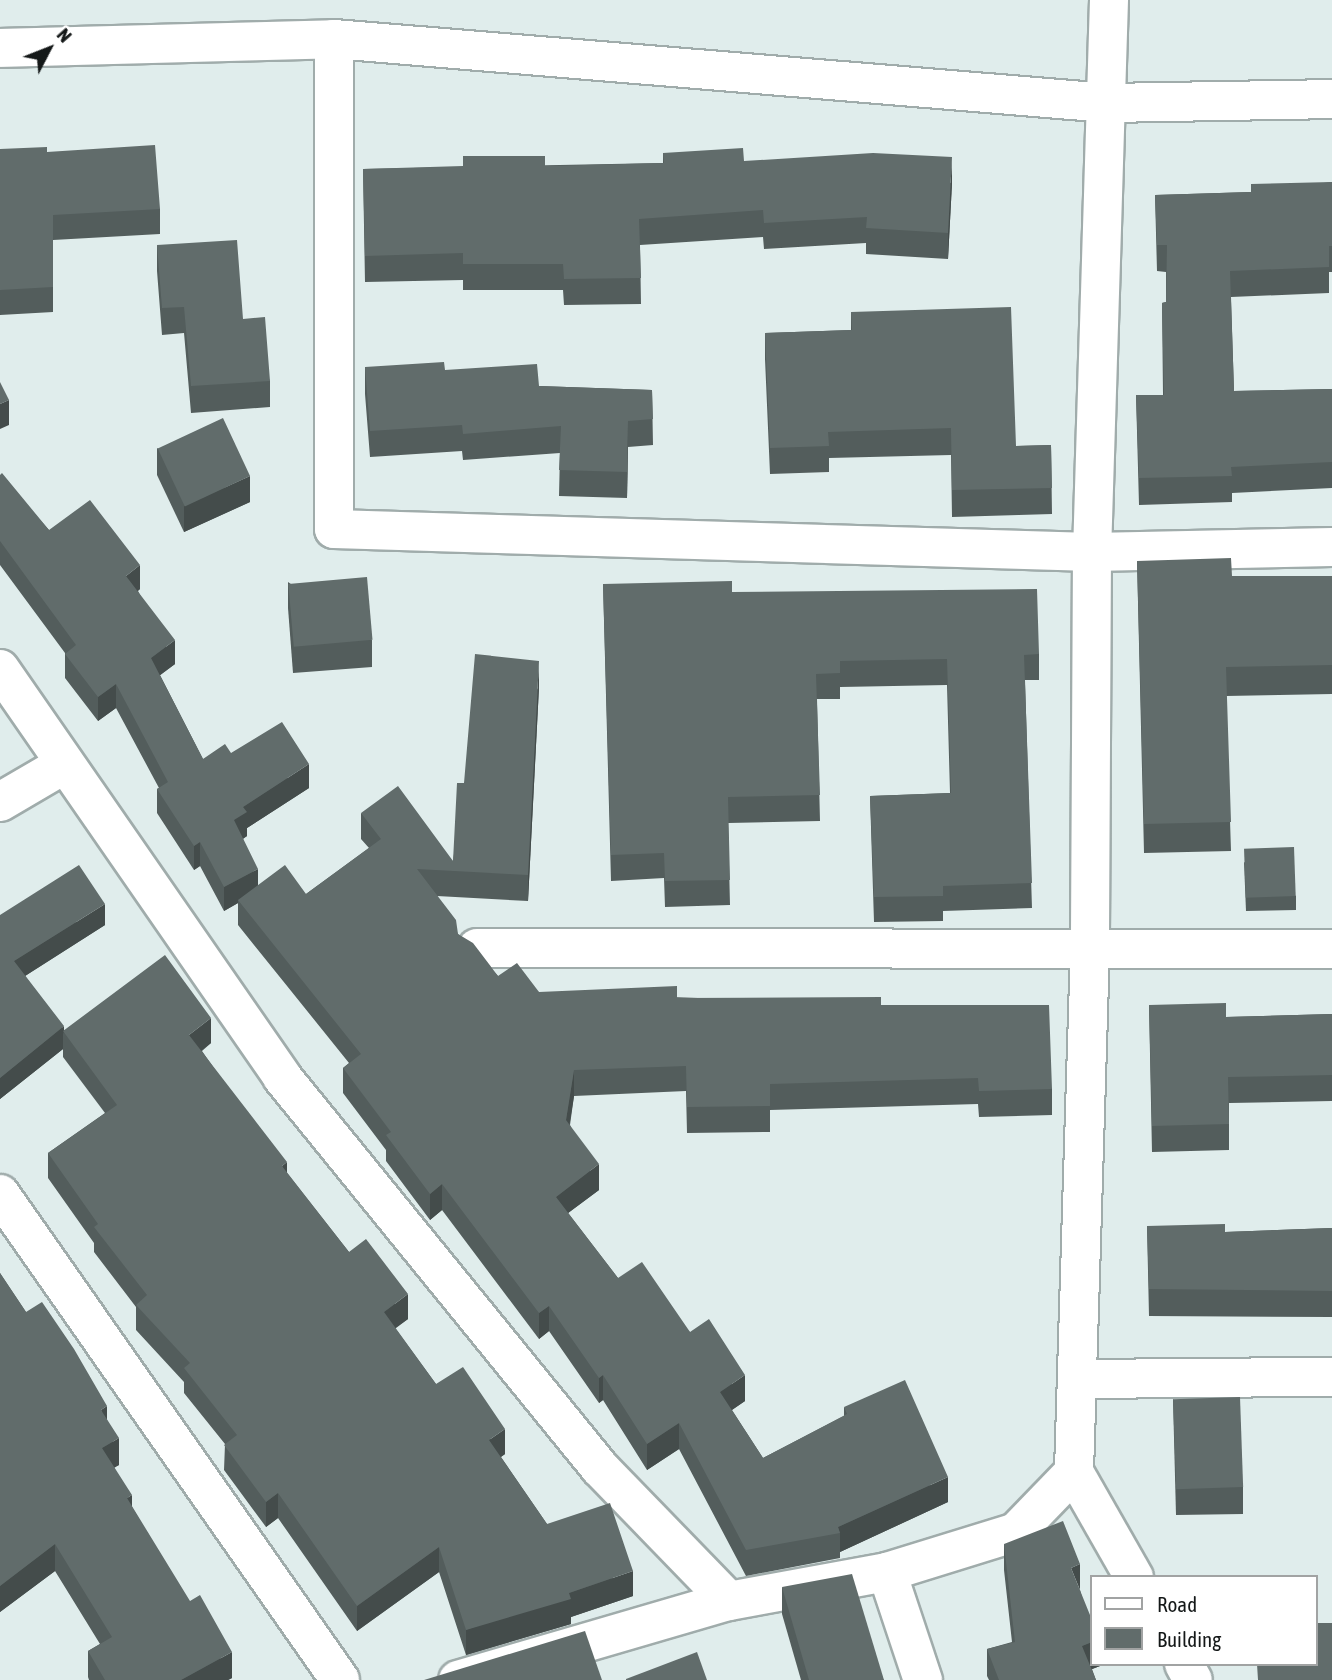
<!DOCTYPE html>
<html>
<head>
<meta charset="utf-8">
<style>
  body { margin:0 }
  #map { position:relative; width:1332px; height:1680px; overflow:hidden; background:#e0edec; font-family:"Asap Condensed",sans-serif }
  div>[style] { position:absolute }
  [style*='--x'] { left:calc(var(--x)*1px); top:calc(var(--y)*1px); width:calc(var(--w)*1px); rotate:calc(var(--a)*1deg) }
  .roads { filter:drop-shadow(2px 0 #a0acab) drop-shadow(-2px 0 #a0acab) drop-shadow(0 2px #a0acab) drop-shadow(0 -2px #a0acab) }
  .street>* { height:38px; margin:-19px; padding:0 19px; transform-origin:19px; border-radius:19px; background:#fff }
  .wall>* { inset:0; background:#535d5c }
  .shaded-wall>* { inset:0; background:#444c4b }
  .building>* { inset:0; background:#616c6b; transform-origin:0 0 }
  span { translate:-50% -50%; white-space:nowrap; text-align:center; line-height:1.15; -webkit-text-stroke:5px #fff; paint-order:stroke }
  .legend { position:absolute; left:1090px; top:1575px; width:228px; height:91px; box-sizing:border-box; background:#fff; border:2px solid #a1a3a3; margin:0; padding:9px 12px; list-style:none; font-size:21px; color:#141818 }
  .legend li { display:flex; align-items:center; gap:14px; height:35px }
  .legend b { width:35px; border:2px solid #a1a3a3 }
  .north { position:absolute; left:14px; top:14px; width:70px; height:70px; -webkit-text-stroke:5px #fff; paint-order:stroke; rotate:48deg; font-size:19px; font-weight:700; line-height:28px; text-align:center; color:#141818 }
  .north::after { content:''; display:block; margin:auto; width:24px; height:32px; background:#141818; clip-path:polygon(50% 0,100% 100%,50% 72%,0 100%) }
</style>
</head>
<body>
<div id="map">
  <div class="roads">
    <div class="street">
      <div style="--x:1109;--y:0;--w:552;--a:91.76"></div>
      <div style="--x:1092;--y:552;--w:396;--a:90.3"></div>
      <div style="--x:1090;--y:948;--w:524;--a:91.75"></div>
      <div style="--x:1074;--y:1472;--w:121;--a:60.3"></div>
      <div style="--x:334;--y:39;--w:490;--a:90"></div>
      <div style="--x:334;--y:529;--w:758;--a:1.74"></div>
      <div style="--x:1092;--y:552;--w:240;--a:-1.2"></div>
      <div style="--x:0;--y:48;--w:334;--a:-1.5"></div>
      <div style="--x:334;--y:39;--w:776;--a:4.73"></div>
      <div style="--x:1107;--y:103;--w:225;--a:-1"></div>
      <div style="--x:0;--y:669;--w:496;--a:55.3"></div>
      <div style="--x:282;--y:1077;--w:504;--a:50.88"></div>
      <div style="--x:600;--y:1468;--w:185;--a:45.9"></div>
      <div style="--x:0;--y:802;--w:75;--a:-30.3"></div>
      <div style="--x:477;--y:948;--w:855;--a:0.07"></div>
      <div style="--x:0;--y:1194;--w:593;--a:55.02"></div>
      <div style="--x:1080;--y:1379;--w:252;--a:-0.5"></div>
      <div style="--x:887;--y:1572;--w:114;--a:71.6"></div>
      <div style="--x:1184;--y:1664;--w:18;--a:61"></div>
      <div style="--x:458;--y:1680;--w:282;--a:-16.3"></div>
      <div style="--x:729;--y:1601;--w:161;--a:-10.4"></div>
      <div style="--x:887;--y:1572;--w:135;--a:-17.2"></div>
      <div style="--x:1016;--y:1532;--w:83;--a:-46"></div>
    </div>
  </div>
  <div class="wall">
    <div style="clip-path:polygon(0 149px,47px 152px,160px 209px,160px 234px,53px 240px,53px 312px,0 315px)"></div>
    <div style="clip-path:polygon(663px 153px,952px 183px,948px 259px,866px 254px,866px 243px,764px 249px,763px 237px,640px 245px,641px 304px,564px 305px,563px 290px,463px 290px,463px 280px,365px 282px,363px 169px,663px 163px)"></div>
    <div style="clip-path:polygon(1332px 182px,1332px 272px,1329px 272px,1329px 293px,1231px 297px,1234px 391px,1332px 389px,1332px 488px,1232px 493px,1232px 502px,1139px 505px,1136px 395px,1163px 395px,1162px 303px,1166px 302px,1166px 272px,1157px 271px,1155px 195px,1251px 192px)"></div>
    <div style="clip-path:polygon(157px 245px,243px 319px,270px 381px,270px 407px,191px 413px,184px 333px,162px 335px,157px 271px)"></div>
    <div style="clip-path:polygon(851px 312px,1016px 446px,1051px 445px,1052px 514px,952px 517px,951px 455px,829px 458px,829px 472px,770px 474px,765px 359px,765px 333px,851px 330px)"></div>
    <div style="clip-path:polygon(365px 367px,445px 370px,539px 386px,652px 390px,653px 445px,628px 447px,627px 498px,559px 496px,560px 453px,463px 460px,462px 451px,370px 457px,365px 394px)"></div>
    <div style="clip-path:polygon(157px 448px,250px 502px,184px 532px,157px 475px)"></div>
    <div style="clip-path:polygon(0 475px,49px 530px,140px 589px,138px 591px,175px 664px,160px 675px,203px 759px,231px 753px,309px 788px,247px 828px,247px 836px,243px 839px,258px 885px,306px 894px,369px 848px,361px 839px,361px 813px,453px 861px,464px 783px,539px 687px,528px 901px,437px 896px,458px 934px,498px 976px,539px 992px,881px 1005px,1052px 1089px,1052px 1115px,979px 1117px,978px 1104px,770px 1110px,770px 1132px,687px 1133px,686px 1091px,574px 1096px,570px 1125px,599px 1190px,568px 1213px,618px 1278px,690px 1332px,745px 1401px,732px 1410px,763px 1458px,844px 1416px,844px 1407px,948px 1502px,840px 1552px,840px 1558px,746px 1576px,679px 1449px,647px 1470px,603px 1400px,599px 1403px,549px 1331px,539px 1339px,442px 1210px,430px 1220px,386px 1161px,386px 1150px,343px 1093px,343px 1068px,349px 1063px,238px 925px,238px 903px,224px 911px,200px 866px,194px 870px,157px 813px,157px 789px,159px 788px,116px 708px,98px 721px,65px 678px,65px 653px,0 565px)"></div>
    <div style="clip-path:polygon(1137px 561px,1232px 576px,1332px 576px,1332px 694px,1226px 696px,1231px 851px,1144px 853px)"></div>
    <div style="clip-path:polygon(288px 582px,372px 640px,372px 667px,293px 673px,288px 608px)"></div>
    <div style="clip-path:polygon(603px 584px,732px 592px,1039px 654px,1039px 680px,1025px 680px,1032px 908px,943px 911px,943px 921px,874px 922px,870px 796px,950px 793px,947px 685px,840px 687px,840px 699px,817px 699px,820px 821px,728px 823px,730px 905px,665px 907px,664px 878px,611px 881px)"></div>
    <div style="clip-path:polygon(1244px 862px,1296px 896px,1296px 910px,1246px 911px)"></div>
    <div style="clip-path:polygon(0 915px,105px 925px,25px 976px,64px 1030px,211px 1043px,202px 1051px,287px 1173px,349px 1252px,408px 1319px,395px 1328px,436px 1384px,505px 1454px,501px 1457px,547px 1524px,633px 1596px,571px 1617px,571px 1624px,466px 1655px,439px 1572px,357px 1631px,278px 1518px,266px 1527px,224px 1470px,225px 1444px,184px 1393px,184px 1382px,136px 1330px,136px 1307px,94px 1252px,94px 1243px,48px 1178px,48px 1153px,105px 1113px,63px 1057px,63px 1049px,0 1099px)"></div>
    <div style="clip-path:polygon(1149px 1005px,1226px 1017px,1332px 1014px,1332px 1101px,1229px 1103px,1229px 1150px,1152px 1152px)"></div>
    <div style="clip-path:polygon(1147px 1226px,1225px 1232px,1332px 1228px,1332px 1317px,1149px 1316px)"></div>
    <div style="clip-path:polygon(0 1273px,26px 1312px,107px 1420px,119px 1465px,114px 1467px,132px 1507px,232px 1678px,228px 1680px,89px 1680px,88px 1677px,88px 1651px,100px 1644px,55px 1571px,0 1612px)"></div>
    <div style="clip-path:polygon(1173px 1399px,1243px 1487px,1243px 1514px,1176px 1515px)"></div>
    <div style="clip-path:polygon(1004px 1544px,1080px 1590px,1100px 1664px,1100px 1666px,1092px 1669px,1096px 1680px,989px 1680px,987px 1676px,987px 1649px,1012px 1642px,1004px 1570px)"></div>
    <div style="clip-path:polygon(782px 1587px,884px 1680px,801px 1680px,782px 1614px)"></div>
  </div>
  <div class="shaded-wall">
    <div style="clip-path:polygon(952px 157px,952px 183px,948px 259px,948px 233px)"></div>
    <div style="clip-path:polygon(9px 400px,9px 425px,0 429px,0 404px)"></div>
    <div style="clip-path:polygon(628px 421px,628px 447px,627px 498px,627px 472px)"></div>
    <div style="clip-path:polygon(250px 476px,250px 502px,184px 532px,184px 506px)"></div>
    <div style="clip-path:polygon(140px 565px,140px 589px,126px 599px,126px 576px)"></div>
    <div style="clip-path:polygon(175px 640px,175px 664px,151px 682px,151px 658px)"></div>
    <div style="clip-path:polygon(539px 661px,539px 687px,528px 901px,528px 875px)"></div>
    <div style="clip-path:polygon(116px 684px,116px 708px,98px 721px,98px 697px)"></div>
    <div style="clip-path:polygon(309px 764px,309px 788px,247px 828px,247px 836px,234px 844px,234px 820px,243px 807px)"></div>
    <div style="clip-path:polygon(200px 842px,200px 866px,194px 870px,194px 846px)"></div>
    <div style="clip-path:polygon(258px 869px,258px 893px,238px 900px,238px 903px,224px 911px,224px 887px)"></div>
    <div style="clip-path:polygon(105px 904px,105px 925px,14px 983px,14px 961px)"></div>
    <div style="clip-path:polygon(211px 1018px,211px 1043px,189px 1060px,189px 1035px)"></div>
    <div style="clip-path:polygon(64px 1026px,64px 1034px,63px 1031px,63px 1049px,0 1099px,0 1078px)"></div>
    <div style="clip-path:polygon(574px 1070px,574px 1096px,566px 1146px,566px 1120px)"></div>
    <div style="clip-path:polygon(287px 1162px,287px 1187px,282px 1166px)"></div>
    <div style="clip-path:polygon(599px 1164px,599px 1190px,556px 1222px,556px 1197px)"></div>
    <div style="clip-path:polygon(442px 1184px,442px 1210px,430px 1220px,430px 1194px)"></div>
    <div style="clip-path:polygon(408px 1294px,408px 1319px,384px 1337px,384px 1312px)"></div>
    <div style="clip-path:polygon(549px 1306px,549px 1331px,539px 1339px,539px 1313px)"></div>
    <div style="clip-path:polygon(603px 1375px,603px 1400px,599px 1403px,599px 1378px)"></div>
    <div style="clip-path:polygon(745px 1375px,745px 1401px,720px 1418px,720px 1392px)"></div>
    <div style="clip-path:polygon(107px 1406px,107px 1433px,101px 1410px)"></div>
    <div style="clip-path:polygon(679px 1423px,679px 1449px,647px 1470px,647px 1444px)"></div>
    <div style="clip-path:polygon(505px 1429px,505px 1454px,489px 1465px,489px 1440px)"></div>
    <div style="clip-path:polygon(119px 1438px,119px 1465px,102px 1475px,102px 1448px)"></div>
    <div style="clip-path:polygon(948px 1477px,948px 1502px,840px 1552px,840px 1533px,838px 1527px)"></div>
    <div style="clip-path:polygon(278px 1493px,278px 1518px,266px 1527px,266px 1502px)"></div>
    <div style="clip-path:polygon(132px 1495px,132px 1521px,127px 1498px)"></div>
    <div style="clip-path:polygon(55px 1544px,55px 1571px,0 1612px,0 1586px)"></div>
    <div style="clip-path:polygon(439px 1547px,439px 1572px,357px 1631px,357px 1606px)"></div>
    <div style="clip-path:polygon(1080px 1564px,1080px 1590px,1071px 1568px)"></div>
    <div style="clip-path:polygon(633px 1571px,633px 1596px,571px 1617px,571px 1624px,466px 1655px,466px 1630px,569px 1593px)"></div>
    <div style="clip-path:polygon(1092px 1642px,1092px 1664px,1100px 1664px,1100px 1666px,1082px 1673px,1082px 1646px)"></div>
    <div style="clip-path:polygon(232px 1652px,232px 1678px,228px 1680px,181px 1680px)"></div>
  </div>
  <div class="building">
    <div style="clip-path:polygon(155px 145px,160px 209px,53px 215px,53px 287px,0 290px,0 149px,47px 147px,47px 152px)"></div>
    <div style="clip-path:polygon(743px 148px,744px 161px,873px 153px,952px 157px,948px 233px,866px 228px,867px 217px,764px 223px,763px 210px,639px 219px,641px 278px,564px 279px,563px 264px,463px 264px,463px 253px,365px 256px,363px 169px,463px 166px,463px 156px,545px 156px,545px 166px,664px 163px,663px 153px)"></div>
    <div style="clip-path:polygon(1332px 182px,1332px 246px,1329px 246px,1329px 267px,1230px 271px,1234px 391px,1332px 389px,1332px 462px,1231px 467px,1232px 476px,1139px 478px,1136px 395px,1164px 395px,1162px 303px,1166px 302px,1167px 245px,1157px 245px,1155px 195px,1251px 192px,1251px 184px)"></div>
    <div style="clip-path:polygon(237px 240px,243px 319px,265px 317px,270px 381px,191px 386px,184px 307px,162px 308px,157px 245px)"></div>
    <div style="clip-path:polygon(1011px 307px,1016px 446px,1051px 445px,1052px 488px,952px 490px,951px 428px,828px 432px,829px 446px,770px 448px,765px 333px,852px 330px,851px 312px)"></div>
    <div style="clip-path:polygon(444px 362px,445px 370px,537px 364px,539px 386px,652px 390px,653px 419px,628px 421px,627px 472px,559px 470px,561px 426px,463px 434px,462px 425px,370px 431px,365px 367px)"></div>
    <div style="clip-path:polygon(0 382px,9px 400px,0 404px)"></div>
    <div style="left:223px;top:418px;width:64px;height:72px;rotate:65deg"></div>
    <div style="clip-path:polygon(2px 473px,49px 530px,90px 500px,140px 565px,126px 576px,175px 640px,151px 658px,203px 759px,225px 744px,231px 753px,282px 722px,309px 764px,243px 807px,247px 812px,234px 820px,258px 869px,224px 887px,200px 842px,194px 846px,157px 789px,168px 782px,116px 684px,98px 697px,65px 654px,76px 645px,0 541px,0 475px)"></div>
    <div style="clip-path:polygon(1231px 558px,1232px 576px,1332px 576px,1332px 665px,1226px 667px,1231px 822px,1144px 824px,1137px 561px)"></div>
    <div style="left:367px;top:577px;width:63px;height:79px;rotate:85deg"></div>
    <div style="clip-path:polygon(732px 581px,732px 592px,1037px 589px,1039px 654px,1024px 655px,1032px 883px,943px 886px,943px 896px,874px 897px,870px 796px,951px 793px,947px 659px,840px 661px,840px 673px,816px 674px,820px 795px,728px 797px,730px 880px,665px 881px,664px 853px,611px 855px,603px 584px)"></div>
    <div style="clip-path:polygon(475px 654px,539px 661px,528px 875px,417px 869px,456px 920px,458px 934px,473px 943px,498px 976px,517px 963px,539px 992px,677px 986px,677px 998px,881px 997px,881px 1005px,1049px 1005px,1052px 1089px,979px 1091px,978px 1078px,770px 1084px,770px 1106px,687px 1107px,686px 1066px,574px 1070px,566px 1120px,599px 1164px,556px 1197px,618px 1278px,642px 1262px,690px 1332px,709px 1319px,745px 1375px,720px 1392px,763px 1458px,847px 1414px,844px 1407px,905px 1380px,948px 1477px,838px 1527px,840px 1533px,746px 1550px,679px 1423px,647px 1444px,603px 1375px,599px 1378px,549px 1306px,539px 1313px,442px 1184px,430px 1194px,386px 1135px,391px 1132px,343px 1068px,361px 1054px,238px 900px,285px 865px,306px 894px,381px 839px,361px 813px,398px 786px,453px 861px,457px 783px,464px 783px)"></div>
    <div style="left:1294px;top:847px;width:49px;height:50px;rotate:88deg"></div>
    <div style="clip-path:polygon(79px 865px,105px 904px,14px 961px,64px 1026px,0 1078px,0 915px)"></div>
    <div style="clip-path:polygon(165px 955px,211px 1018px,189px 1035px,287px 1162px,282px 1166px,349px 1252px,366px 1239px,408px 1294px,384px 1312px,436px 1384px,463px 1367px,505px 1429px,489px 1440px,547px 1524px,610px 1503px,633px 1571px,569px 1593px,571px 1599px,466px 1630px,439px 1547px,357px 1606px,278px 1493px,266px 1502px,224px 1445px,237px 1435px,184px 1368px,190px 1363px,136px 1305px,147px 1295px,94px 1227px,98px 1224px,48px 1153px,117px 1105px,63px 1031px)"></div>
    <div style="clip-path:polygon(1226px 1003px,1226px 1017px,1332px 1014px,1332px 1075px,1228px 1077px,1229px 1124px,1152px 1126px,1149px 1005px)"></div>
    <div style="clip-path:polygon(1225px 1224px,1225px 1232px,1332px 1228px,1332px 1291px,1149px 1289px,1147px 1226px)"></div>
    <div style="clip-path:polygon(0 1273px,26px 1312px,42px 1302px,74px 1349px,107px 1406px,101px 1410px,119px 1438px,102px 1448px,132px 1495px,127px 1498px,190px 1601px,200px 1595px,232px 1652px,181px 1680px,105px 1680px,88px 1651px,112px 1637px,55px 1544px,0 1586px)"></div>
    <div style="left:1240px;top:1397px;width:90px;height:67px;rotate:88deg"></div>
    <div style="clip-path:polygon(1063px 1521px,1080px 1564px,1071px 1568px,1092px 1620px,1092px 1642px,1082px 1646px,1096px 1680px,999px 1680px,987px 1649px,1015px 1642px,1004px 1544px)"></div>
    <div style="clip-path:polygon(852px 1574px,884px 1680px,809px 1680px,782px 1587px)"></div>
    <div style="clip-path:polygon(1316px 1623px,1332px 1623px,1332px 1680px,1258px 1680px,1257px 1664px,1316px 1664px)"></div>
    <div style="clip-path:polygon(585px 1631px,602px 1680px,424px 1680px)"></div>
    <div style="clip-path:polygon(697px 1652px,707px 1680px,626px 1680px,626px 1679px)"></div>
  </div>
  <ul class="legend">
  <li><b style="height:9px;background:#fff"></b>Road</li>
  <li><b style="height:19px;background:#616c6b"></b>Building</li>
  </ul>
  <div class="north">N</div>
</div>
</body>
</html>
